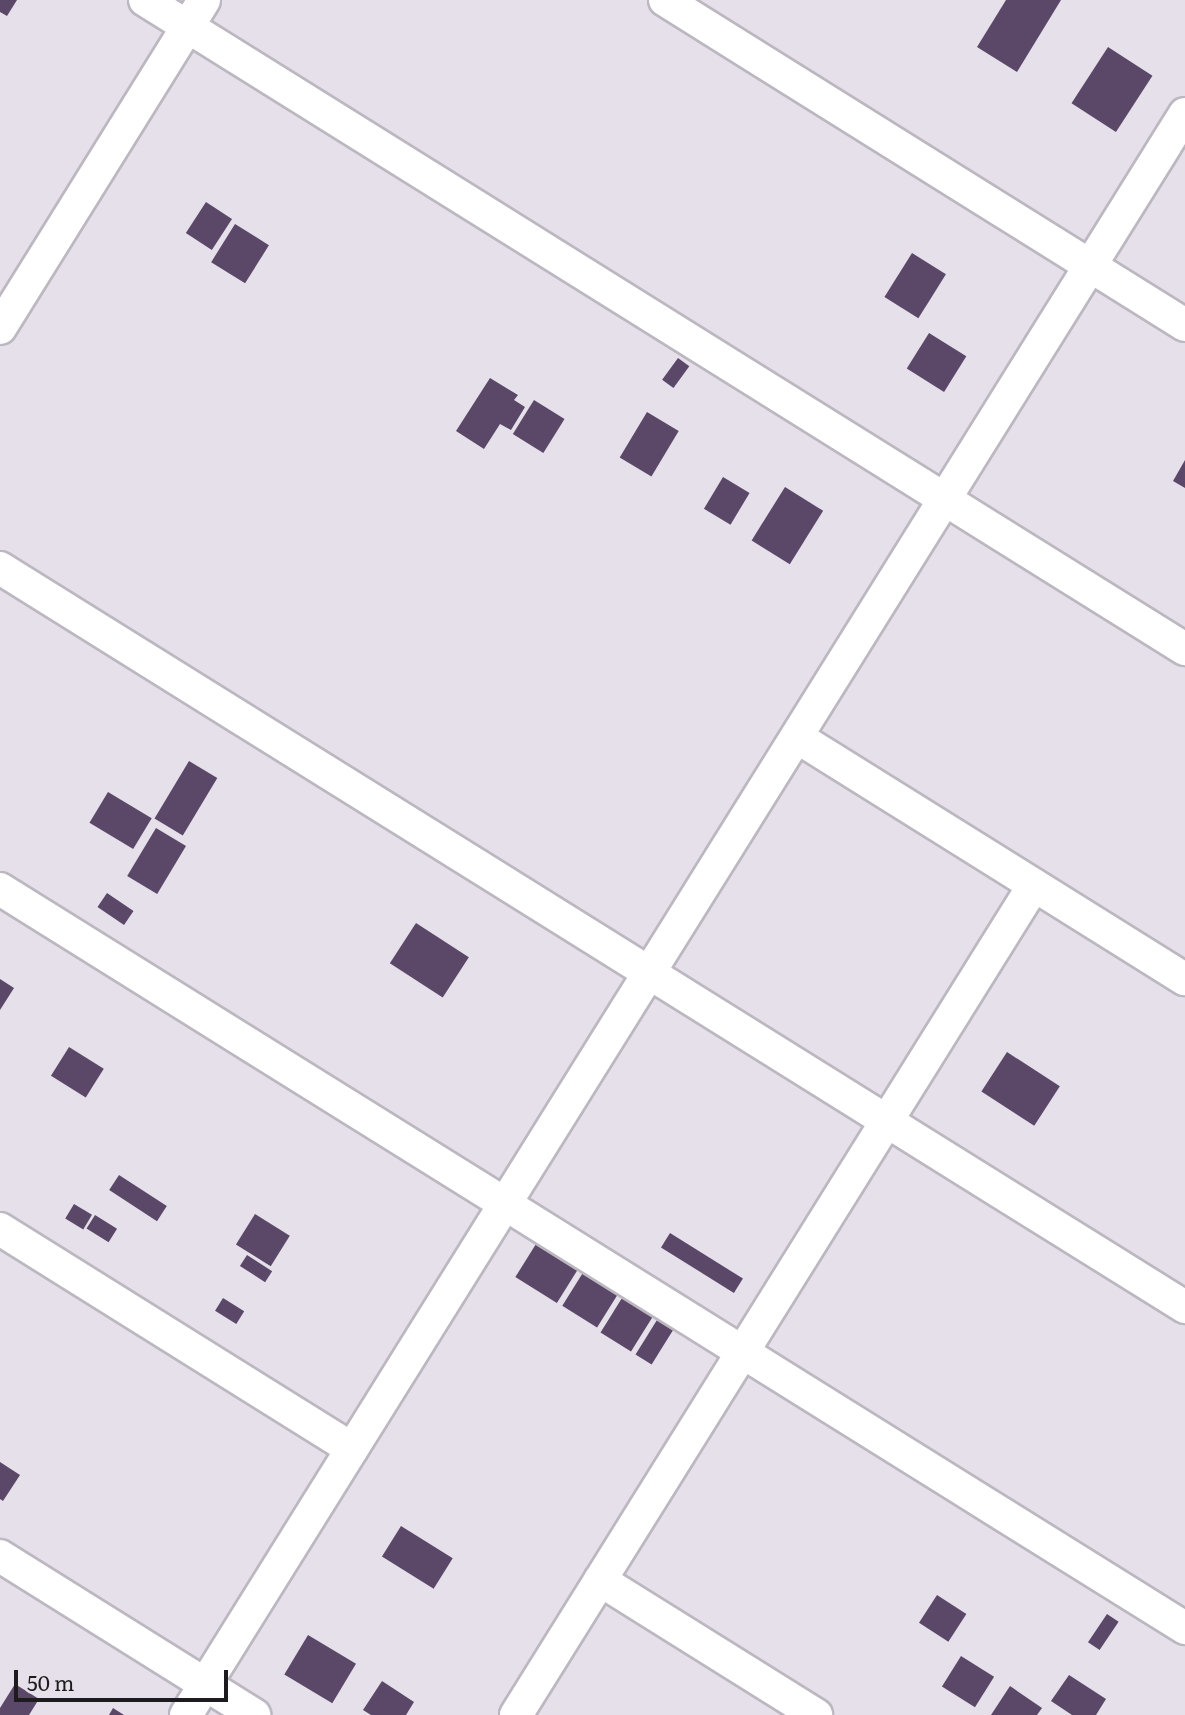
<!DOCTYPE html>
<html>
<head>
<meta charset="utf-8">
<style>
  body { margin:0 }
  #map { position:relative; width:1185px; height:1715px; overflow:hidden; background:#e5e0e9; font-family:Literata,serif }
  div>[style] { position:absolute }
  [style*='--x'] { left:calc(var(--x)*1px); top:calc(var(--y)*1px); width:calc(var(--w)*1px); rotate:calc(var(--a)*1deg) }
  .building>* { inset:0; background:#5b4869; transform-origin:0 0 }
  .roads { filter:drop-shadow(2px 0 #bcb7c0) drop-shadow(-2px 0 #bcb7c0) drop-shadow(0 2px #bcb7c0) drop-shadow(0 -2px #bcb7c0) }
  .minor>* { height:32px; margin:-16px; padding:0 16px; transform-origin:16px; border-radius:16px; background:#fff }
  span { translate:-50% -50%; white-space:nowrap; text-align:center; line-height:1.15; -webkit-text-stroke:7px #e5e0e9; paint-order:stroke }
  .scale { position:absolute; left:14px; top:1670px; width:214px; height:32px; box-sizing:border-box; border:4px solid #1d1b1e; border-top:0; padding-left:9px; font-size:21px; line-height:24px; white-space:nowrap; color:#1d1b1e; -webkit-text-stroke:5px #e5e0e9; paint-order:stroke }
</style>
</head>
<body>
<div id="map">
  <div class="building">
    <div style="clip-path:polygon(0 0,17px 0,7px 16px,0 12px)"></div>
    <div style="clip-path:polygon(1006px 0,1061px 0,1017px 72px,977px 47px)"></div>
    <div style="left:1108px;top:47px;width:53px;height:67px;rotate:33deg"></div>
    <div style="left:206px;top:202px;width:31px;height:37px;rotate:33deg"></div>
    <div style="left:235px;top:224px;width:40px;height:45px;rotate:32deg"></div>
    <div style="left:912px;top:253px;width:40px;height:52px;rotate:32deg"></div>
    <div style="left:929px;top:333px;width:44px;height:42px;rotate:32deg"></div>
    <div style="left:678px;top:358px;width:14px;height:27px;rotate:36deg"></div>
    <div style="clip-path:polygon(490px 378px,518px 395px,514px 400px,525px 407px,511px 430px,500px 424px,484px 449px,456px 431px)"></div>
    <div style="left:534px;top:400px;width:36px;height:40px;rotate:32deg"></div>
    <div style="left:647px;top:412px;width:37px;height:53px;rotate:31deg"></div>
    <div style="clip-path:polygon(1185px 460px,1185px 488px,1173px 481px)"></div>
    <div style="left:723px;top:477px;width:31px;height:37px;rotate:31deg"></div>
    <div style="left:785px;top:487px;width:45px;height:63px;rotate:32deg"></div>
    <div style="left:189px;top:761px;width:33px;height:67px;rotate:31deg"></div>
    <div style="left:108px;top:792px;width:51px;height:36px;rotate:31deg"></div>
    <div style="left:156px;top:828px;width:35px;height:56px;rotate:31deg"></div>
    <div style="left:107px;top:893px;width:32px;height:17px;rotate:34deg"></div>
    <div style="left:416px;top:923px;width:63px;height:48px;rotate:33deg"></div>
    <div style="clip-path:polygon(0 979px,14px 988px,0 1010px)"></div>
    <div style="left:69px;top:1047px;width:41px;height:34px;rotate:32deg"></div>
    <div style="left:1007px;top:1052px;width:63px;height:47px;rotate:33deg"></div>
    <div style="left:119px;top:1175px;width:57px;height:18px;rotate:33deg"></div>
    <div style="left:74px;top:1204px;width:21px;height:17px;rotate:31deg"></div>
    <div style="left:255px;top:1214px;width:41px;height:36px;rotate:32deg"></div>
    <div style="left:95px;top:1215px;width:26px;height:16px;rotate:32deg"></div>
    <div style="left:670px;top:1233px;width:86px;height:17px;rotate:32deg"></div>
    <div style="left:536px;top:1244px;width:49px;height:39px;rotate:32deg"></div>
    <div style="left:247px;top:1255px;width:30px;height:13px;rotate:33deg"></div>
    <div style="left:584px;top:1271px;width:41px;height:41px;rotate:32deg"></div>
    <div style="left:627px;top:1290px;width:36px;height:50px;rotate:32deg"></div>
    <div style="left:223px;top:1298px;width:25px;height:15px;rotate:32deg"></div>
    <div style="left:662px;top:1312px;width:19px;height:50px;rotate:32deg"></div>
    <div style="clip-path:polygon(0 1462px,20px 1475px,3px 1501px,0 1499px)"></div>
    <div style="left:401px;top:1526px;width:61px;height:36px;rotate:32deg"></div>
    <div style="left:937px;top:1595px;width:35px;height:33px;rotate:33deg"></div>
    <div style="left:1107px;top:1614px;width:14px;height:34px;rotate:34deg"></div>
    <div style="left:308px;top:1635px;width:56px;height:46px;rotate:31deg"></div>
    <div style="left:961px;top:1656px;width:39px;height:36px;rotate:32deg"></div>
    <div style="clip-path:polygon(1069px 1675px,1106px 1699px,1096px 1715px,1072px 1715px,1051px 1701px)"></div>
    <div style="clip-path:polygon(382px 1681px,414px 1702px,406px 1715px,371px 1715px,363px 1710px)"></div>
    <div style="clip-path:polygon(15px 1684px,39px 1699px,29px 1715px,0 1715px,0 1708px)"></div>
    <div style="clip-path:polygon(1010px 1686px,1042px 1708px,1037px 1715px,991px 1715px)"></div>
    <div style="clip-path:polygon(113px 1708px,124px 1715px,109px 1715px)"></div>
  </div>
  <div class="roads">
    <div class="minor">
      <div style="--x:145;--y:0;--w:1226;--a:31.97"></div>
      <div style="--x:665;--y:0;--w:613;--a:32.01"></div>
      <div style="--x:0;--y:328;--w:386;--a:-58.1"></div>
      <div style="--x:0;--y:568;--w:1397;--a:31.95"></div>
      <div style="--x:797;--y:737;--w:457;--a:32"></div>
      <div style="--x:0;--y:889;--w:1397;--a:31.95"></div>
      <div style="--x:0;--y:1229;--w:415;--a:32"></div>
      <div style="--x:0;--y:1556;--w:300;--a:32"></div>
      <div style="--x:600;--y:1580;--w:255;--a:32"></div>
      <div style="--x:186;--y:1715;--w:1887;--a:-58.04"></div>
      <div style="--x:516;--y:1715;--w:978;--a:-58.03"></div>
    </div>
  </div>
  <div class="scale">50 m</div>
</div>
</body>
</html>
